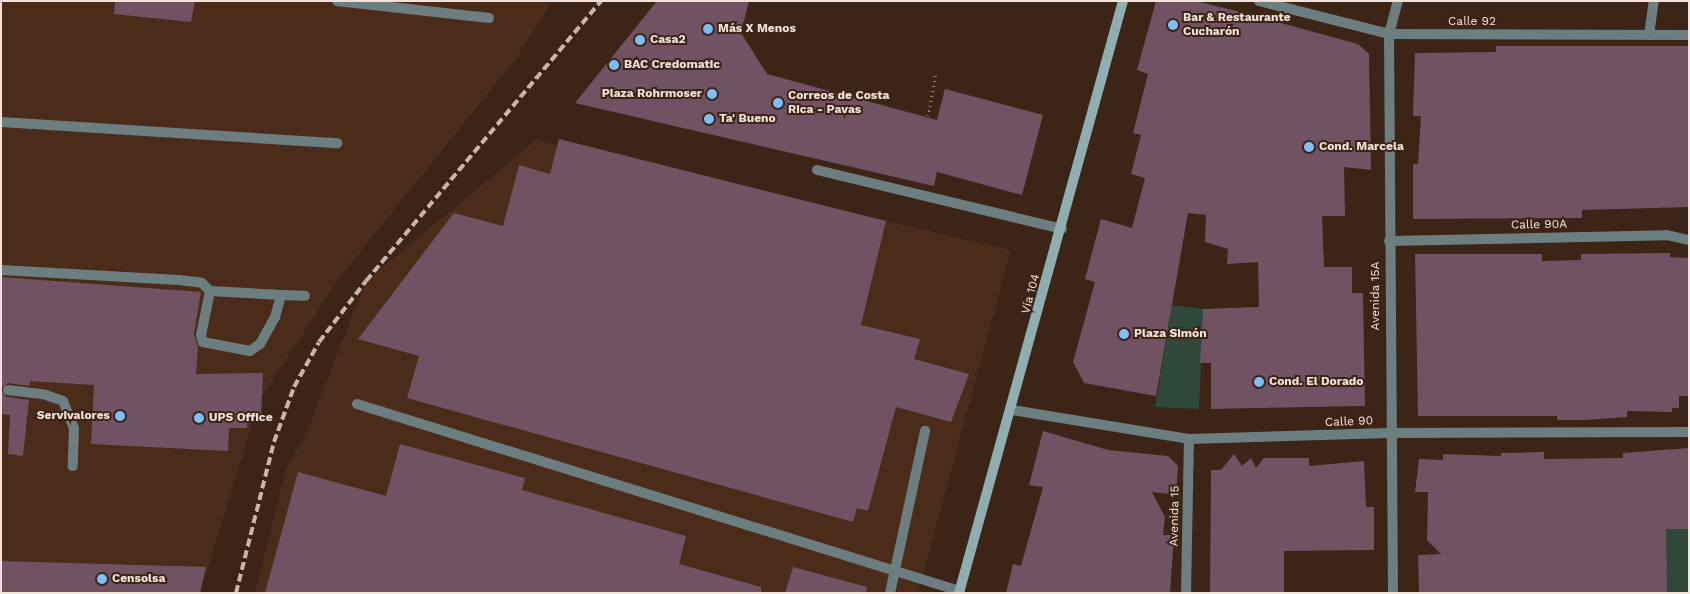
<!DOCTYPE html>
<html>
<head>
<meta charset="utf-8">
<style>
  body { margin:0 }
  #map { position:relative; width:1690px; height:594px; overflow:hidden; background:#3c2416; font-family:"Work Sans",sans-serif }
  div>[style] { position:absolute }
  [style*='--x'] { left:calc(var(--x)*1px); top:calc(var(--y)*1px); width:calc(var(--w)*1px); rotate:calc(var(--a)*1deg) }
  .built>* { inset:0; background:#4b2c1b }
  .green>* { inset:0; background:#2e483a; transform-origin:0 0 }
  .building>* { inset:0; background:#705262 }
  .path>* { height:3px; margin-top:-1.5px; transform-origin:0; background:repeating-linear-gradient(90deg,#978277 0 1px,transparent 0 5px) }
  .service>* { height:10px; margin:-5px; padding:0 5px; transform-origin:5px; border-radius:5px; background:#6c7e7f }
  .minor>* { height:10px; margin:-5px; padding:0 5px; transform-origin:5px; border-radius:5px; background:#6c7e7f }
  .secondary>* { height:10px; margin:-5px; padding:0 5px; transform-origin:5px; border-radius:5px; background:#90adb0 }
  .rail>* { height:4px; margin-top:-2px; transform-origin:0; background:repeating-linear-gradient(90deg,#c8b6ac 0 8px,transparent 0 12px) }
  .dots>* { width:14px; height:14px; translate:-50% -50%; box-sizing:border-box; border:2px solid #3c2416; border-radius:50% }
  span { translate:-50% -50%; white-space:nowrap; text-align:center; line-height:1.15; -webkit-text-stroke:4px #3c2416; paint-order:stroke }
  .poi-label { font-size:12px; color:#f3e2da; font-weight:700 }
  .left { translate:0 -50%; text-align:left }
  .right { translate:-100% -50%; text-align:right }
  .street-label { font-size:12px; color:#f3e2da }
  .frame { position:absolute; inset:0; border:2px solid #f3e2da; pointer-events:none }
</style>
</head>
<body>
<div id="map">
  <div class="built">
    <div style="clip-path:polygon(1px 1px,553px 1px,514px 61px,338px 280px,260px 399px,200px 593px,1px 593px)"></div>
    <div style="clip-path:polygon(536px 140px,1011px 250px,918px 593px,255px 593px,286px 468px,305px 436px,366px 281px)"></div>
  </div>
  <div class="green">
    <div style="clip-path:polygon(1172px 305px,1203px 309px,1199px 409px,1155px 407px)"></div>
    <div style="left:1666px;top:529px;width:23px;height:64px"></div>
  </div>
  <div class="building">
    <div style="clip-path:polygon(115px 1px,195px 1px,191px 22px,114px 14px)"></div>
    <div style="clip-path:polygon(657px 1px,749px 1px,741px 33px,767px 74px,937px 120px,945px 89px,1043px 115px,1022px 195px,937px 172px,934px 186px,575px 103px)"></div>
    <div style="clip-path:polygon(1156px 1px,1196px 1px,1244px 13px,1358px 44px,1369px 54px,1371px 170px,1344px 167px,1345px 216px,1322px 216px,1324px 267px,1352px 267px,1352px 293px,1363px 293px,1365px 406px,1211px 409px,1211px 363px,1200px 363px,1203px 309px,1259px 307px,1258px 262px,1227px 264px,1228px 249px,1205px 242px,1206px 215px,1188px 213px,1156px 396px,1084px 383px,1073px 362px,1095px 282px,1085px 279px,1101px 219px,1132px 228px,1145px 178px,1131px 174px,1141px 135px,1133px 133px,1148px 74px,1137px 70px)"></div>
    <div style="clip-path:polygon(1496px 46px,1689px 46px,1689px 207px,1582px 210px,1582px 218px,1413px 219px,1413px 164px,1418px 164px,1421px 116px,1413px 116px,1415px 53px,1496px 52px)"></div>
    <div style="clip-path:polygon(559px 139px,886px 221px,861px 325px,920px 339px,914px 359px,969px 374px,951px 422px,896px 407px,868px 511px,857px 508px,853px 522px,407px 398px,419px 356px,358px 339px,454px 213px,503px 226px,519px 165px,550px 174px)"></div>
    <div style="clip-path:polygon(1670px 253px,1670px 257px,1689px 258px,1689px 396px,1679px 396px,1679px 408px,1672px 408px,1672px 412px,1627px 411px,1627px 417px,1585px 420px,1557px 420px,1557px 416px,1418px 416px,1415px 254px,1542px 254px,1542px 261px,1581px 260px,1581px 254px)"></div>
    <div style="clip-path:polygon(1px 277px,201px 292px,194px 334px,198px 347px,196px 374px,263px 373px,261px 418px,248px 417px,247px 428px,229px 428px,228px 451px,91px 444px,94px 385px,30px 381px,30px 386px,8px 383px,1px 389px)"></div>
    <div style="clip-path:polygon(1px 390px,7px 397px,29px 400px,23px 456px,8px 454px,10px 415px,1px 414px)"></div>
    <div style="clip-path:polygon(1043px 431px,1108px 450px,1168px 456px,1178px 466px,1176px 495px,1152px 492px,1165px 517px,1163px 535px,1174px 535px,1170px 593px,1006px 593px,1013px 564px,1021px 566px,1043px 487px,1029px 485px)"></div>
    <div style="clip-path:polygon(400px 444px,525px 478px,522px 490px,686px 536px,679px 564px,761px 587px,761px 593px,265px 593px,298px 472px,386px 496px)"></div>
    <div style="clip-path:polygon(1689px 448px,1689px 529px,1666px 529px,1667px 593px,1419px 593px,1418px 555px,1441px 554px,1427px 540px,1428px 492px,1415px 492px,1419px 459px,1443px 460px,1443px 454px,1501px 456px,1501px 453px,1544px 452px,1544px 459px,1623px 458px,1623px 453px)"></div>
    <div style="clip-path:polygon(1234px 454px,1242px 466px,1251px 458px,1256px 468px,1264px 458px,1309px 458px,1309px 466px,1364px 461px,1366px 507px,1374px 507px,1374px 550px,1284px 551px,1284px 593px,1210px 593px,1211px 470px,1221px 470px)"></div>
    <div style="clip-path:polygon(1px 561px,206px 567px,200px 593px,1px 593px)"></div>
    <div style="clip-path:polygon(793px 567px,867px 587px,866px 593px,785px 593px)"></div>
  </div>
  <div class="path">
    <div style="--x:928;--y:116;--w:43;--a:-79.2"></div>
  </div>
  <div class="service">
    <div style="--x:337;--y:1;--w:153;--a:6.4"></div>
    <div style="--x:1;--y:122;--w:337;--a:3.6"></div>
    <div style="--x:817;--y:170;--w:252;--a:13.5"></div>
    <div style="--x:1;--y:270;--w:178;--a:3.2"></div>
    <div style="--x:179;--y:280;--w:23;--a:7"></div>
    <div style="--x:202;--y:283;--w:11;--a:45"></div>
    <div style="--x:210;--y:291;--w:71;--a:3.2"></div>
    <div style="--x:281;--y:295;--w:23;--a:105"></div>
    <div style="--x:275;--y:317;--w:31;--a:119"></div>
    <div style="--x:260;--y:344;--w:12;--a:145"></div>
    <div style="--x:250;--y:351;--w:48;--a:-169.2"></div>
    <div style="--x:203;--y:342;--w:7;--a:-106"></div>
    <div style="--x:201;--y:335;--w:45;--a:-78.4"></div>
    <div style="--x:281;--y:295;--w:24;--a:2"></div>
    <div style="--x:8;--y:390;--w:38;--a:7"></div>
    <div style="--x:46;--y:395;--w:18;--a:19"></div>
    <div style="--x:63;--y:401;--w:29;--a:68"></div>
    <div style="--x:74;--y:428;--w:38;--a:92"></div>
    <div style="--x:357;--y:404;--w:631;--a:17.23"></div>
    <div style="--x:890;--y:593;--w:166;--a:-77.8"></div>
  </div>
  <div class="minor">
    <div style="--x:1259;--y:1;--w:134;--a:14.2"></div>
    <div style="--x:1389;--y:34;--w:300;--a:0.2"></div>
    <div style="--x:1649;--y:35;--w:34;--a:-82"></div>
    <div style="--x:1389;--y:241;--w:278;--a:-1.2"></div>
    <div style="--x:1667;--y:235;--w:23;--a:13"></div>
    <div style="--x:1012;--y:410;--w:179;--a:9.3"></div>
    <div style="--x:1189;--y:439;--w:200;--a:-1.7"></div>
    <div style="--x:1389;--y:433;--w:300;--a:-0.2"></div>
    <div style="--x:1186;--y:593;--w:154;--a:-88.9"></div>
    <div style="--x:1393;--y:593;--w:559;--a:-90.41"></div>
    <div style="--x:1389;--y:34;--w:34;--a:-75"></div>
  </div>
  <div class="secondary">
    <div style="--x:959;--y:593;--w:614;--a:-74.52"></div>
  </div>
  <div class="rail">
    <div style="--x:236;--y:593;--w:156;--a:-75.9"></div>
    <div style="--x:274;--y:442;--w:59;--a:-70"></div>
    <div style="--x:294;--y:387;--w:51;--a:-60.9"></div>
    <div style="--x:319;--y:342;--w:77;--a:-52.4"></div>
    <div style="--x:366;--y:281;--w:366;--a:-50"></div>
  </div>
  <div class="dots">
    <div style="left:1173px;top:25px;background:#7dbef9"></div>
    <div style="left:708px;top:29px;background:#7dbef9"></div>
    <div style="left:640px;top:40px;background:#7dbef9"></div>
    <div style="left:614px;top:65px;background:#7dbef9"></div>
    <div style="left:712px;top:94px;background:#7dbef9"></div>
    <div style="left:778px;top:103px;background:#7dbef9"></div>
    <div style="left:709px;top:119px;background:#7dbef9"></div>
    <div style="left:1309px;top:147px;background:#7dbef9"></div>
    <div style="left:1124px;top:334px;background:#7dbef9"></div>
    <div style="left:1259px;top:382px;background:#7dbef9"></div>
    <div style="left:120px;top:416px;background:#7dbef9"></div>
    <div style="left:199px;top:418px;background:#7dbef9"></div>
    <div style="left:102px;top:579px;background:#7dbef9"></div>
  </div>
  <div class="poi-label">
    <span class="left" style="left:1183px;top:25px">Bar &amp; Restaurante<br>Cucharón</span>
    <span class="left" style="left:718px;top:29px">Más X Menos</span>
    <span class="left" style="left:650px;top:40px">Casa2</span>
    <span class="left" style="left:624px;top:65px">BAC Credomatic</span>
    <span class="right" style="left:702px;top:94px">Plaza Rohrmoser</span>
    <span class="left" style="left:788px;top:103px">Correos de Costa<br>Rica - Pavas</span>
    <span class="left" style="left:719px;top:119px">Ta' Bueno</span>
    <span class="left" style="left:1319px;top:147px">Cond. Marcela</span>
    <span class="left" style="left:1134px;top:334px">Plaza Simón</span>
    <span class="left" style="left:1269px;top:382px">Cond. El Dorado</span>
    <span class="right" style="left:110px;top:416px">Servivalores</span>
    <span class="left" style="left:209px;top:418px">UPS Office</span>
    <span class="left" style="left:112px;top:579px">Censolsa</span>
  </div>
  <div class="street-label">
    <span style="left:1472px;top:22px">Calle 92</span>
    <span style="left:1539px;top:225px;rotate:-1deg">Calle 90A</span>
    <span style="left:1031px;top:294px;rotate:-75deg">Vía 104</span>
    <span style="left:1376px;top:296px;rotate:-90deg">Avenida 15A</span>
    <span style="left:1349px;top:422px;rotate:-2deg">Calle 90</span>
    <span style="left:1175px;top:516px;rotate:-89deg">Avenida 15</span>
  </div>
  <div class="frame"></div>
</div>
</body>
</html>
